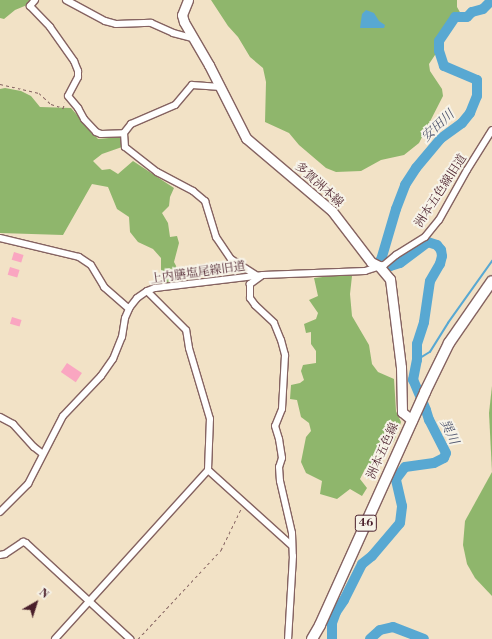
<!DOCTYPE html>
<html>
<head>
<meta charset="utf-8">
<style>
  body { margin:0 }
  #map { position:relative; width:492px; height:639px; overflow:hidden; background:#f2e2c6; font-family:"Libre Bodoni","Noto Serif JP",serif }
  div>[style] { position:absolute }
  [style*='--x'] { left:calc(var(--x)*1px); top:calc(var(--y)*1px); width:calc(var(--w)*1px); rotate:calc(var(--a)*1deg) }
  .forest>* { inset:0; background:#8fb66c }
  .water>* { inset:0; background:#58a8d2 }
  .stream>* { height:1.5px; margin:-0.75px; padding:0 0.75px; transform-origin:0.75px; border-radius:0.75px; background:#58a8d2 }
  .river>* { height:10px; margin:-5px; padding:0 5px; transform-origin:5px; border-radius:5px; background:#58a8d2 }
  .building>* { inset:0; background:#faa6c1; transform-origin:0 0 }
  .path>* { height:1px; margin-top:-0.5px; transform-origin:0; background:repeating-linear-gradient(90deg,#856361 0 3px,transparent 0 6px) }
  .roads { filter:drop-shadow(1px 0 #856361) drop-shadow(-1px 0 #856361) drop-shadow(0 1px #856361) drop-shadow(0 -1px #856361) }
  .minor>* { height:6px; margin:-3px; padding:0 3px; transform-origin:3px; border-radius:3px; background:#fff }
  .secondary>* { height:9px; margin:-4.5px; padding:0 4.5px; transform-origin:4.5px; border-radius:4.5px; background:#fff }
  .primary>* { height:10px; margin:-5px; padding:0 5px; transform-origin:5px; border-radius:5px; background:#fff }
  span { translate:-50% -50%; white-space:nowrap; text-align:center; line-height:1.15; -webkit-text-stroke:4px #f7f3e8; paint-order:stroke }
  .shield-label span { padding:1px 3px; background:#f7f3e8; border:1px solid; border-radius:3px; -webkit-text-stroke-width:0 }
  .shield-label { font-size:11px; color:#4a1f2b; font-weight:700 }
  .street-label { font-size:12px; color:#4a1f2b }
  .water-label { font-size:13px; color:#50566e; font-style:italic }
  .north { position:absolute; left:16px; top:583px; width:40px; height:40px; -webkit-text-stroke:3px #f7f3e8; paint-order:stroke; rotate:39deg; font-size:11px; font-weight:700; line-height:16px; text-align:center; color:#4a1f2b }
  .north::after { content:''; display:block; margin:auto; width:14px; height:18px; background:#4a1f2b; clip-path:polygon(50% 0,100% 100%,50% 72%,0 100%) }
</style>
</head>
<body>
<div id="map">
  <div class="forest">
    <div style="clip-path:polygon(0 0,31px 0,27px 5px,15px 10px,4px 19px,0 18px)"></div>
    <div style="clip-path:polygon(211px 0,457px 0,457px 7px,461px 14px,454px 15px,441px 34px,436px 45px,437px 52px,429px 64px,430px 71px,442px 89px,443px 96px,419px 143px,404px 155px,381px 160px,361px 171px,336px 172px,326px 168px,299px 145px,289px 133px,265px 122px,266px 82px,263px 68px,250px 57px,238px 37px,228px 26px)"></div>
    <div style="clip-path:polygon(5px 88px,21px 91px,31px 96px,40px 107px,71px 108px,98px 139px,120px 137px,122px 147px,102px 154px,93px 161px,102px 170px,110px 169px,118px 174px,133px 161px,174px 188px,170px 197px,169px 206px,162px 213px,168px 223px,170px 237px,177px 236px,179px 243px,174px 262px,183px 279px,161px 285px,161px 258px,153px 249px,138px 242px,130px 232px,129px 217px,117px 209px,108px 187px,92px 184px,63px 235px,0 233px,0 89px)"></div>
    <div style="clip-path:polygon(331px 276px,352px 276px,350px 294px,352px 316px,369px 345px,372px 364px,378px 372px,394px 379px,396px 411px,401px 422px,394px 441px,380px 457px,365px 469px,360px 479px,367px 488px,362px 496px,350px 489px,337px 499px,320px 494px,322px 481px,306px 473px,301px 462px,306px 437px,311px 431px,309px 423px,301px 417px,297px 400px,290px 399px,291px 385px,300px 383px,304px 380px,301px 371px,303px 365px,316px 363px,316px 351px,311px 344px,311px 332px,306px 333px,304px 324px,316px 319px,318px 313px,309px 300px,318px 296px,314px 278px)"></div>
    <div style="clip-path:polygon(492px 386px,492px 472px,489px 413px)"></div>
    <div style="clip-path:polygon(492px 472px,492px 596px,475px 578px,467px 564px,463px 545px,465px 521px)"></div>
  </div>
  <div class="water">
    <div style="clip-path:polygon(366px 10px,374px 13px,379px 21px,385px 25px,384px 28px,360px 28px,362px 14px)"></div>
  </div>
  <div class="stream">
    <div style="--x:417;--y:360;--w:15;--a:-32"></div>
    <div style="--x:430;--y:352;--w:34;--a:-58"></div>
    <div style="--x:448;--y:323;--w:76;--a:-54.6"></div>
  </div>
  <div class="river">
    <div style="--x:332;--y:639;--w:16;--a:-90"></div>
    <div style="--x:332;--y:623;--w:12;--a:-70"></div>
    <div style="--x:336;--y:612;--w:14;--a:-56"></div>
    <div style="--x:344;--y:600;--w:40;--a:-63.4"></div>
    <div style="--x:362;--y:564;--w:13;--a:-39"></div>
    <div style="--x:372;--y:556;--w:43;--a:-49.7"></div>
    <div style="--x:400;--y:523;--w:17;--a:-83"></div>
    <div style="--x:402;--y:506;--w:28;--a:-103"></div>
    <div style="--x:396;--y:479;--w:15;--a:-53"></div>
    <div style="--x:405;--y:467;--w:29;--a:-8"></div>
    <div style="--x:434;--y:463;--w:11;--a:-27"></div>
    <div style="--x:444;--y:458;--w:5;--a:-68"></div>
    <div style="--x:446;--y:453;--w:37;--a:-117"></div>
    <div style="--x:429;--y:420;--w:10;--a:-107"></div>
    <div style="--x:426;--y:410;--w:33;--a:-113"></div>
    <div style="--x:413;--y:380;--w:20;--a:-79"></div>
    <div style="--x:417;--y:360;--w:16;--a:-90"></div>
    <div style="--x:417;--y:344;--w:23;--a:-72"></div>
    <div style="--x:424;--y:322;--w:41;--a:-81.7"></div>
    <div style="--x:430;--y:281;--w:20;--a:-60"></div>
    <div style="--x:440;--y:264;--w:8;--a:-76"></div>
    <div style="--x:442;--y:256;--w:6;--a:-99"></div>
    <div style="--x:441;--y:250;--w:6;--a:-129"></div>
    <div style="--x:437;--y:245;--w:9;--a:-162"></div>
    <div style="--x:428;--y:242;--w:35;--a:143"></div>
    <div style="--x:400;--y:263;--w:10;--a:163"></div>
    <div style="--x:390;--y:266;--w:11;--a:-146"></div>
    <div style="--x:381;--y:260;--w:53;--a:-73.6"></div>
    <div style="--x:396;--y:209;--w:26;--a:-69"></div>
    <div style="--x:405;--y:185;--w:20;--a:-57"></div>
    <div style="--x:416;--y:168;--w:38;--a:-50"></div>
    <div style="--x:440;--y:139;--w:27;--a:-36"></div>
    <div style="--x:462;--y:123;--w:13;--a:-51"></div>
    <div style="--x:470;--y:113;--w:18;--a:-68"></div>
    <div style="--x:477;--y:96;--w:16;--a:-90"></div>
    <div style="--x:477;--y:80;--w:36;--a:-157"></div>
    <div style="--x:444;--y:66;--w:16;--a:-108"></div>
    <div style="--x:439;--y:51;--w:10;--a:-90"></div>
    <div style="--x:439;--y:41;--w:29;--a:-56"></div>
    <div style="--x:455;--y:17;--w:12;--a:0"></div>
    <div style="--x:467;--y:17;--w:7;--a:-45"></div>
    <div style="--x:472;--y:12;--w:11;--a:-15"></div>
    <div style="--x:483;--y:9;--w:13;--a:-45"></div>
    <div style="--x:370;--y:639;--w:13;--a:-42"></div>
    <div style="--x:380;--y:630;--w:13;--a:-13"></div>
    <div style="--x:393;--y:627;--w:33;--a:21"></div>
  </div>
  <div class="building">
    <div style="left:14px;top:252px;width:10px;height:8px;rotate:17deg"></div>
    <div style="left:10px;top:267px;width:10px;height:8px;rotate:17deg"></div>
    <div style="left:12px;top:317px;width:10px;height:7px;rotate:17deg"></div>
    <div style="left:67px;top:363px;width:18px;height:11px;rotate:34deg"></div>
  </div>
  <div class="path">
    <div style="--x:0;--y:84;--w:40;--a:13"></div>
    <div style="--x:39;--y:93;--w:16;--a:43"></div>
    <div style="--x:51;--y:104;--w:13;--a:18"></div>
    <div style="--x:63;--y:108;--w:6;--a:-72"></div>
    <div style="--x:138;--y:639;--w:122;--a:-47"></div>
    <div style="--x:221;--y:550;--w:46;--a:-64"></div>
  </div>
  <div class="roads">
    <div class="minor">
      <div style="--x:35;--y:0;--w:8;--a:130"></div>
      <div style="--x:30;--y:6;--w:29;--a:46"></div>
      <div style="--x:50;--y:27;--w:42;--a:54.8"></div>
      <div style="--x:74;--y:61;--w:11;--a:68"></div>
      <div style="--x:78;--y:71;--w:6;--a:90"></div>
      <div style="--x:78;--y:77;--w:21;--a:118"></div>
      <div style="--x:68;--y:96;--w:16;--a:50"></div>
      <div style="--x:78;--y:108;--w:13;--a:61"></div>
      <div style="--x:84;--y:119;--w:18;--a:47"></div>
      <div style="--x:96;--y:132;--w:5;--a:22"></div>
      <div style="--x:101;--y:134;--w:23;--a:-2"></div>
      <div style="--x:66;--y:0;--w:44;--a:28.3"></div>
      <div style="--x:105;--y:21;--w:11;--a:15"></div>
      <div style="--x:116;--y:24;--w:35;--a:-2"></div>
      <div style="--x:151;--y:23;--w:24;--a:24"></div>
      <div style="--x:173;--y:33;--w:20;--a:15"></div>
      <div style="--x:221;--y:87;--w:29;--a:-176"></div>
      <div style="--x:192;--y:85;--w:26;--a:130"></div>
      <div style="--x:175;--y:105;--w:48;--a:156.6"></div>
      <div style="--x:131;--y:124;--w:11;--a:128"></div>
      <div style="--x:124;--y:133;--w:14;--a:86"></div>
      <div style="--x:125;--y:147;--w:41;--a:38"></div>
      <div style="--x:157;--y:172;--w:41;--a:27.8"></div>
      <div style="--x:193;--y:191;--w:16;--a:40"></div>
      <div style="--x:205;--y:201;--w:38;--a:73"></div>
      <div style="--x:216;--y:237;--w:27;--a:56"></div>
      <div style="--x:231;--y:259;--w:31;--a:33"></div>
      <div style="--x:0;--y:238;--w:81;--a:13.5"></div>
      <div style="--x:79;--y:257;--w:14;--a:34"></div>
      <div style="--x:91;--y:265;--w:26;--a:59"></div>
      <div style="--x:104;--y:287;--w:33;--a:41"></div>
      <div style="--x:261;--y:276;--w:14;--a:144"></div>
      <div style="--x:250;--y:284;--w:14;--a:90"></div>
      <div style="--x:250;--y:298;--w:9;--a:54"></div>
      <div style="--x:255;--y:305;--w:26;--a:43"></div>
      <div style="--x:274;--y:323;--w:18;--a:68"></div>
      <div style="--x:281;--y:340;--w:16;--a:75"></div>
      <div style="--x:285;--y:355;--w:54;--a:93.2"></div>
      <div style="--x:282;--y:409;--w:18;--a:112"></div>
      <div style="--x:275;--y:426;--w:14;--a:73"></div>
      <div style="--x:279;--y:439;--w:19;--a:81"></div>
      <div style="--x:282;--y:458;--w:9;--a:108"></div>
      <div style="--x:279;--y:467;--w:14;--a:86"></div>
      <div style="--x:280;--y:481;--w:53;--a:77"></div>
      <div style="--x:292;--y:533;--w:23;--a:88"></div>
      <div style="--x:293;--y:556;--w:83;--a:93.4"></div>
      <div style="--x:0;--y:417;--w:15;--a:28"></div>
      <div style="--x:13;--y:424;--w:31;--a:48"></div>
      <div style="--x:34;--y:447;--w:11;--a:38"></div>
      <div style="--x:208;--y:470;--w:112;--a:42.1"></div>
      <div style="--x:0;--y:512;--w:40;--a:-45"></div>
      <div style="--x:28;--y:484;--w:76;--a:-62.8"></div>
      <div style="--x:63;--y:416;--w:55;--a:-46.5"></div>
      <div style="--x:101;--y:376;--w:21;--a:-55"></div>
      <div style="--x:113;--y:359;--w:24;--a:-68"></div>
      <div style="--x:122;--y:337;--w:19;--a:-81"></div>
      <div style="--x:125;--y:318;--w:12;--a:-66"></div>
      <div style="--x:130;--y:307;--w:11;--a:-52"></div>
      <div style="--x:137;--y:298;--w:12;--a:-35"></div>
      <div style="--x:147;--y:291;--w:9;--a:-21"></div>
      <div style="--x:155;--y:288;--w:109;--a:-6.9"></div>
      <div style="--x:263;--y:275;--w:102;--a:-2.2"></div>
      <div style="--x:365;--y:271;--w:20;--a:-18"></div>
      <div style="--x:384;--y:265;--w:16;--a:-40"></div>
      <div style="--x:396;--y:255;--w:34;--a:-32"></div>
      <div style="--x:425;--y:237;--w:22;--a:-51"></div>
      <div style="--x:439;--y:220;--w:57;--a:-60.8"></div>
      <div style="--x:467;--y:170;--w:47;--a:-58"></div>
      <div style="--x:0;--y:555;--w:5;--a:-11"></div>
      <div style="--x:5;--y:554;--w:22;--a:-34"></div>
      <div style="--x:23;--y:542;--w:3;--a:18"></div>
      <div style="--x:26;--y:543;--w:142;--a:42.7"></div>
      <div style="--x:55;--y:639;--w:228;--a:-47.8"></div>
      <div style="--x:208;--y:470;--w:51;--a:-87.8"></div>
      <div style="--x:210;--y:419;--w:74;--a:-106.5"></div>
      <div style="--x:189;--y:348;--w:18;--a:-99"></div>
      <div style="--x:186;--y:330;--w:55;--a:-135"></div>
    </div>
    <div class="secondary">
      <div style="--x:188;--y:0;--w:16;--a:112"></div>
      <div style="--x:182;--y:15;--w:7;--a:74"></div>
      <div style="--x:184;--y:22;--w:50;--a:59.8"></div>
      <div style="--x:209;--y:65;--w:82;--a:63.1"></div>
      <div style="--x:246;--y:138;--w:113;--a:40.3"></div>
      <div style="--x:332;--y:211;--w:64;--a:52.6"></div>
      <div style="--x:371;--y:262;--w:9;--a:27"></div>
      <div style="--x:379;--y:266;--w:17;--a:50"></div>
      <div style="--x:390;--y:279;--w:89;--a:82.9"></div>
      <div style="--x:401;--y:367;--w:45;--a:88.7"></div>
      <div style="--x:402;--y:412;--w:13;--a:39"></div>
    </div>
    <div class="primary">
      <div style="--x:312;--y:639;--w:16;--a:-60"></div>
      <div style="--x:320;--y:625;--w:256;--a:-65.7"></div>
      <div style="--x:425;--y:392;--w:55;--a:-63.9"></div>
      <div style="--x:449;--y:343;--w:75;--a:-55.3"></div>
    </div>
  </div>
  <div class="shield-label">
    <span style="left:366px;top:523px">46</span>
  </div>
  <div class="street-label">
    <span style="left:319px;top:185px;rotate:42deg">多賀洲本線</span>
    <span style="left:441px;top:191px;rotate:-57deg">洲本五色線旧道</span>
    <span style="left:198px;top:273px;rotate:-8deg">上内膳塩尾線旧道</span>
    <span style="left:383px;top:451px;rotate:-66deg">洲本五色線</span>
  </div>
  <div class="water-label">
    <span style="left:438px;top:126px;rotate:-43deg">安田川</span>
    <span style="left:449px;top:432px;rotate:65deg">巽川</span>
  </div>
  <div class="north">N</div>
</div>
</body>
</html>
